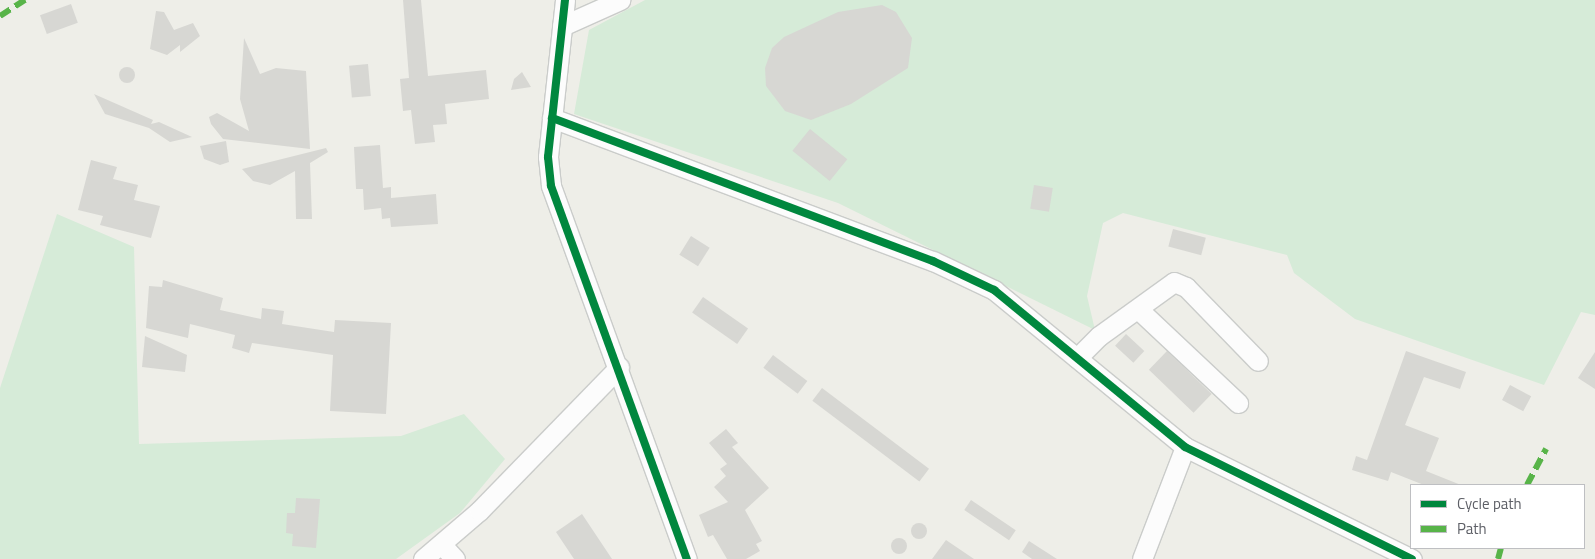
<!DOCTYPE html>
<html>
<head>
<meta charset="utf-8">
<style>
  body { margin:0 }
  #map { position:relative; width:1595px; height:559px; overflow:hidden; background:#eeeee8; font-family:"Titillium Web",sans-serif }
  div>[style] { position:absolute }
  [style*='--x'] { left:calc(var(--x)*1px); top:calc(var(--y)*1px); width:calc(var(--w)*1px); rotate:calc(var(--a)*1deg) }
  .green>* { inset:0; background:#d6ebd8 }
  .building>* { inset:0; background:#d7d7d3; transform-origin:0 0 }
  .round { border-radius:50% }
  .roads { filter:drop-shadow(1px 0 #caccca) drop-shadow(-1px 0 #caccca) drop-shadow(0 1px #caccca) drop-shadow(0 -1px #caccca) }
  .minor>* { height:19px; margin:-9.5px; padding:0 9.5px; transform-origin:9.5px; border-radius:9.5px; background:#fcfcfc }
  .quiet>* { height:6px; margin-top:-3px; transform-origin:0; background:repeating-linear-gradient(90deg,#58b449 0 12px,transparent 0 18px) }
  .cycleway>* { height:8px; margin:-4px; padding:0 4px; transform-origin:4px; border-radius:4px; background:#00873e }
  span { translate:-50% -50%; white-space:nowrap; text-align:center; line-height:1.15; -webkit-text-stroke:4px #fff; paint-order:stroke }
  .legend { position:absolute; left:1410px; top:484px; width:175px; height:65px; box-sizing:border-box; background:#fff; border:1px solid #bebfc2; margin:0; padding:6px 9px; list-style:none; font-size:15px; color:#5d5f66 }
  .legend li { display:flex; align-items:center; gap:10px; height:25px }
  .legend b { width:25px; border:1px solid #bebfc2 }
</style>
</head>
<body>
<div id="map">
  <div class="green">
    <div style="clip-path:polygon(645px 0,1595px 0,1595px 315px,1581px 312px,1544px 385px,1355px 319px,1294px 273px,1287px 255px,1123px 213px,1103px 223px,1087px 296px,1095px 330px,838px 203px,574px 114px,589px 30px)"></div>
    <div style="clip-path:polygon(57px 214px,134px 247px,139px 444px,401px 436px,464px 414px,505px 459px,460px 513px,396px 559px,0 559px,0 388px)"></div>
  </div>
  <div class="building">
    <div style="clip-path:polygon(403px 0,421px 0,428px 76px,486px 70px,489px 99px,445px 104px,447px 124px,433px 125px,435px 142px,415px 144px,411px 110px,403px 111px,400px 79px,409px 78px)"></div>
    <div style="left:71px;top:4px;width:20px;height:33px;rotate:70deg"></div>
    <div style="clip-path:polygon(882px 5px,896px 12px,912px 38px,908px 68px,851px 104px,811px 120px,785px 111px,766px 86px,765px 68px,772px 48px,784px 37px,838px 12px)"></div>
    <div style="clip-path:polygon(156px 11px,164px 12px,174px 30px,193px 23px,200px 36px,180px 52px,180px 45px,167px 55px,150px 49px)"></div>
    <div style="clip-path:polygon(244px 38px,260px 74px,276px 68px,306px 71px,310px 149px,223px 139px,211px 124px,209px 117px,217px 113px,249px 131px,240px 99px)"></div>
    <div style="left:368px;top:64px;width:32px;height:19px;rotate:85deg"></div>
    <div class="round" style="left:119px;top:67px;width:16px;height:16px"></div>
    <div style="clip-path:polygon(522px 72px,531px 87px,511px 90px,514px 79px)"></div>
    <div style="clip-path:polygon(94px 94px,153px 120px,151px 124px,159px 122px,192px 137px,170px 142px,149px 128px,105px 114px)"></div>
    <div style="left:810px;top:129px;width:48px;height:28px;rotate:39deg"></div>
    <div style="clip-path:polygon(226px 141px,229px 162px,220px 165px,204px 159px,200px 146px)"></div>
    <div style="clip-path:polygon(380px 145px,383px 188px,391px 187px,391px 198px,436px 194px,438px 224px,391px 227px,390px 218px,382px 219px,381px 208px,364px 210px,363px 189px,356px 189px,354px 147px)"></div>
    <div style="clip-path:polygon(326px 148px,328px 152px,310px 163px,312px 219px,296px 219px,295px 171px,270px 185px,253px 181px,242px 169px)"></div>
    <div style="clip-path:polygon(91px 160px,117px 167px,113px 179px,138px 185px,134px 200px,160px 206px,151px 238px,100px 225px,103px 216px,78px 210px)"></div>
    <div style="left:1034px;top:185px;width:19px;height:24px;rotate:9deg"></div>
    <div style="left:1173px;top:229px;width:34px;height:18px;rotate:15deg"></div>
    <div style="left:691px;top:236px;width:22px;height:22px;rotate:32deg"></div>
    <div style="clip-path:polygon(163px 280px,223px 298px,220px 310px,261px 319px,262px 308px,284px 311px,282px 324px,334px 332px,335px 320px,391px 323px,386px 414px,330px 411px,333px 355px,252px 343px,249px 353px,232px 348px,235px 335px,190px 324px,188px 338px,146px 328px,149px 286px,162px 287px)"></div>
    <div style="left:703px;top:297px;width:55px;height:19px;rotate:35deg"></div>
    <div style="left:1126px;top:334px;width:25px;height:16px;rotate:43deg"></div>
    <div style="clip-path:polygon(145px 336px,187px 355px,185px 372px,142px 367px)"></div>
    <div style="left:1167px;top:351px;width:62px;height:26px;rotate:44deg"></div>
    <div style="clip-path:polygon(1406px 351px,1466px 372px,1460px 389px,1424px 377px,1405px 425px,1439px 438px,1426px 471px,1461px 485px,1424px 485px,1391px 472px,1388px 481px,1352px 470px,1356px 456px,1367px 460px)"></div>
    <div style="clip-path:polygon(1595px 352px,1595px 389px,1578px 378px)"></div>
    <div style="left:773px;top:355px;width:43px;height:16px;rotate:37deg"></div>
    <div style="left:1510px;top:385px;width:24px;height:17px;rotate:28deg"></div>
    <div style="left:822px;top:388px;width:134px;height:16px;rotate:37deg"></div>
    <div style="clip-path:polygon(726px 429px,738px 443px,732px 447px,769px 488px,745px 510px,762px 541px,756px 544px,760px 551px,746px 559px,727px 559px,713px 535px,708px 537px,699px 515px,728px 502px,714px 487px,726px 476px,720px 469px,727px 464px,709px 443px)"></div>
    <div style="clip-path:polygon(296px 498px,320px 499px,316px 548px,292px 546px,293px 534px,286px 533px,287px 513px,295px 513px)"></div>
    <div style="left:971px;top:500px;width:54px;height:12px;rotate:34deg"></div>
    <div style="clip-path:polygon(582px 514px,612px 559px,574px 559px,556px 532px)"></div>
    <div class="round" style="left:911px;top:523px;width:16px;height:16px"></div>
    <div class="round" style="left:891px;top:538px;width:16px;height:16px"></div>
    <div style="clip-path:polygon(946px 540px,974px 559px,932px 559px)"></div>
    <div style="clip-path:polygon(1029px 541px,1057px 559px,1032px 559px,1022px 552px)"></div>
  </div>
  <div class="roads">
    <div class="minor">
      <div style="--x:565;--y:0;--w:158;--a:96.2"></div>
      <div style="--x:548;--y:157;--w:29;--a:84"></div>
      <div style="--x:551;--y:186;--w:397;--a:70"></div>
      <div style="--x:562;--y:26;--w:64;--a:-24.1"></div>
      <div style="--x:552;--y:118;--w:407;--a:20.6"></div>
      <div style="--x:933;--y:261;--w:68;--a:25.4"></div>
      <div style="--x:994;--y:290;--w:247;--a:39.4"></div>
      <div style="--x:1185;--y:447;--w:253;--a:26.3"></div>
      <div style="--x:1139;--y:310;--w:136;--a:43.2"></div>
      <div style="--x:1077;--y:358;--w:31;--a:-45"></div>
      <div style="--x:1099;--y:336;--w:92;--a:-35.8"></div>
      <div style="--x:1174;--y:282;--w:13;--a:23"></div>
      <div style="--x:1186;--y:287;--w:103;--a:45.8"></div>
      <div style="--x:442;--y:545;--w:19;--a:47"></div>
      <div style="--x:423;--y:559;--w:74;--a:-40.6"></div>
      <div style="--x:479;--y:511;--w:201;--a:-45.8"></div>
      <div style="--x:1142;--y:559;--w:120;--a:-69"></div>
    </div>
  </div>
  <div class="quiet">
    <div style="--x:0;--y:16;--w:30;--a:-33"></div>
    <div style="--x:1527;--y:485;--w:41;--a:-62.2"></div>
    <div style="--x:1498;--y:559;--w:11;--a:-75"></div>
  </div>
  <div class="cycleway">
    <div style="--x:565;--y:0;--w:158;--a:96.2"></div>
    <div style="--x:548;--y:157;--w:29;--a:84"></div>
    <div style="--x:551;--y:186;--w:397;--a:70"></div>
    <div style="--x:552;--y:118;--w:407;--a:20.6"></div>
    <div style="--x:933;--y:261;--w:68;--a:25.4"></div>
    <div style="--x:994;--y:290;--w:247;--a:39.4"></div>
    <div style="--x:1185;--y:447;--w:253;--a:26.3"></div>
  </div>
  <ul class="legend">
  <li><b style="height:6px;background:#00873e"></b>Cycle path</li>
  <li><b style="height:6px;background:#58b449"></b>Path</li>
  </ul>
</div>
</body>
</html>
